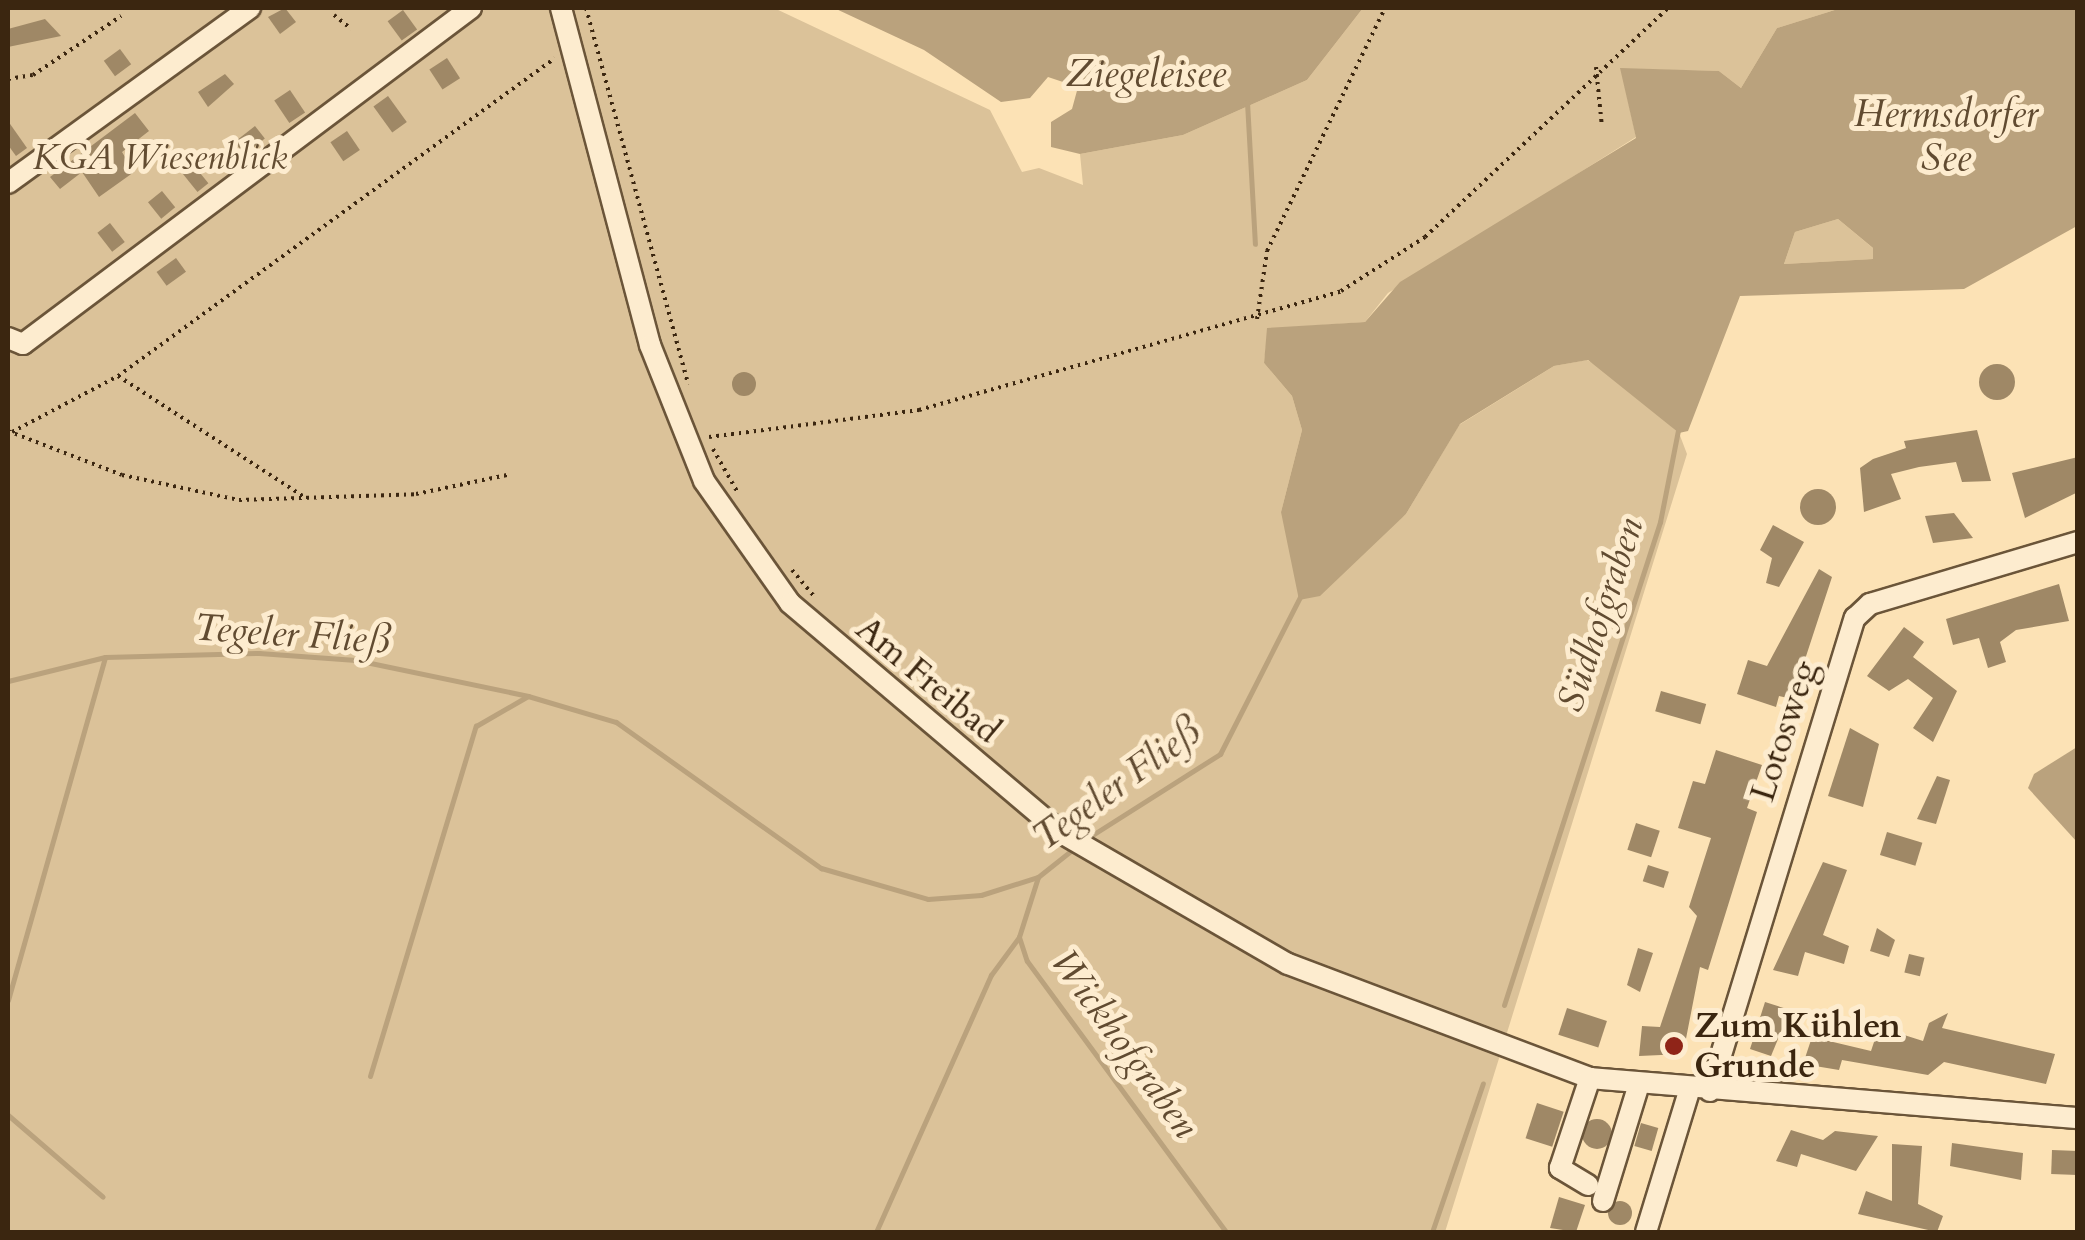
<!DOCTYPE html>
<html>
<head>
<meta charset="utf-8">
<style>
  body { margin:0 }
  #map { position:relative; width:2085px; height:1240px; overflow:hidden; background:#fce2b5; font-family:Cardo,serif }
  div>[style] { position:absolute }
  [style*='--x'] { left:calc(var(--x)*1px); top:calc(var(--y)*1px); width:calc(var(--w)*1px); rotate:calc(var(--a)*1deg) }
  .green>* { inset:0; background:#dbc299 }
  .water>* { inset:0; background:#baa27d }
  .stream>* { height:5px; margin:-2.5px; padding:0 2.5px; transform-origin:2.5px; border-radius:2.5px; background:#baa27d }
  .building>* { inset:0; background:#9f8866; transform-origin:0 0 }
  .round { border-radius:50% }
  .path>* { height:4px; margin-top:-2px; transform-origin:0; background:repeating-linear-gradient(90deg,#3b2610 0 2.5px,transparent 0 7.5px) }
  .roads { filter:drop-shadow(2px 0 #6b5539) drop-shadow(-2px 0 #6b5539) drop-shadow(0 2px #6b5539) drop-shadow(0 -2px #6b5539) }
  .minor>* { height:20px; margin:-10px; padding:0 10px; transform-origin:10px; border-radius:10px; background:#fdeccf }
  .dots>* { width:28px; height:28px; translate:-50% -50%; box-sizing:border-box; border:5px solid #fdeccf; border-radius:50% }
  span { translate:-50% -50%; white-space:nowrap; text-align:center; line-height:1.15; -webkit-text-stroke:10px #fdeccf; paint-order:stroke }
  .park-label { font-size:35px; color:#634d32; font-style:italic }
  .street-label { font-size:35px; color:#3b2610 }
  .poi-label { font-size:35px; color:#3b2610; font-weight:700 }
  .left { translate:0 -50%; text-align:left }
  .water-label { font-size:38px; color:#614b31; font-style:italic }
  .frame { position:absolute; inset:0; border:10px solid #3b2610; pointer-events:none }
</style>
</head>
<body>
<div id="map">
  <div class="green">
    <div style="clip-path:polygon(8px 8px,774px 8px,990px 110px,1022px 172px,1039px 168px,1083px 185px,1080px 154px,1183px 135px,1307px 80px,1363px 8px,1841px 8px,1777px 28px,1741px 88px,1719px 71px,1621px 69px,1636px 137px,1388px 293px,1365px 322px,1268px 329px,1264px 363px,1292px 396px,1302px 430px,1281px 512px,1362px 551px,1406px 514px,1459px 425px,1554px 366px,1587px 360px,1614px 375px,1679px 433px,1687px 454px,1445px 1232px,8px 1232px)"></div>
    <div style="clip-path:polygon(1838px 219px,1874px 249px,1873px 259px,1784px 264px,1795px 232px)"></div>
  </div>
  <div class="water">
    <div style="clip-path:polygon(834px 8px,1363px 8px,1307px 80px,1183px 135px,1080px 154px,1051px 147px,1051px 122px,1072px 109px,1078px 87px,1048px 77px,1030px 98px,1001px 102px,924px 50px)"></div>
    <div style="clip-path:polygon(evenodd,1841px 8px,2077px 8px,2077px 226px,1964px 289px,1740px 296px,1688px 431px,1679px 433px,1588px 360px,1554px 366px,1460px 424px,1406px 514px,1320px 596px,1299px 600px,1281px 512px,1302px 430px,1292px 396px,1264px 363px,1267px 328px,1365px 322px,1400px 282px,1636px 138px,1620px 68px,1719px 71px,1741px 88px,1777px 28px,1841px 8px,1838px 219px,1873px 248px,1873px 259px,1784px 264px,1795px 232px,1838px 219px)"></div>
    <div style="clip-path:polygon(2077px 747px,2077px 842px,2028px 788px,2034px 774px)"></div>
  </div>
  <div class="stream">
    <div style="--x:1247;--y:102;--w:142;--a:86.8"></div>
    <div style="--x:8;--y:681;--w:100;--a:-13.9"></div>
    <div style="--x:105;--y:657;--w:154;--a:-1.5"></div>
    <div style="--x:259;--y:653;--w:97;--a:4.1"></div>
    <div style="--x:356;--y:660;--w:176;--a:11.8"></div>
    <div style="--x:528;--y:696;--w:92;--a:16.5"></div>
    <div style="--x:616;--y:722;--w:252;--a:35.5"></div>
    <div style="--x:821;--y:868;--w:111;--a:16.2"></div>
    <div style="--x:928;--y:899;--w:53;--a:-4.3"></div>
    <div style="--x:981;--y:895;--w:60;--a:-17.5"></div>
    <div style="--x:1038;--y:877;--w:50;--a:-38.5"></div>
    <div style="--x:1086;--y:839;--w:159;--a:-32.4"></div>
    <div style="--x:1220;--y:754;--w:178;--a:-63"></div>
    <div style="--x:1038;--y:877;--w:63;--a:107.6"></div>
    <div style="--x:1019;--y:937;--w:25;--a:72"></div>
    <div style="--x:1027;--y:961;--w:336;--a:53.7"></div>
    <div style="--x:8;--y:1000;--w:356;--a:-74.2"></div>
    <div style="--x:1504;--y:1005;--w:508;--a:-72.1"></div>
    <div style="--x:1660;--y:522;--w:94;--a:-78.9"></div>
    <div style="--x:370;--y:1076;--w:366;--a:-73.2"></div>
    <div style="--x:476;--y:726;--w:60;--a:-30"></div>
    <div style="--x:8;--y:1115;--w:125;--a:40.8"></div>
    <div style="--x:876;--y:1232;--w:282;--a:-65.9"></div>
    <div style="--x:991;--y:975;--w:47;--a:-53.6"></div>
    <div style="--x:1432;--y:1232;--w:157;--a:-71.1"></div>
  </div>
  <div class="building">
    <div style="clip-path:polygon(285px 8px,296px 22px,280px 34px,268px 17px)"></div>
    <div style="left:403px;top:10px;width:24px;height:19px;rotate:54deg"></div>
    <div style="clip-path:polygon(45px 19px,61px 36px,8px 47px,8px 29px)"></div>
    <div style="left:120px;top:49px;width:19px;height:20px;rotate:54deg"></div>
    <div style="left:447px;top:58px;width:24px;height:21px;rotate:57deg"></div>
    <div style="clip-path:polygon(225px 74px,234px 84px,208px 107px,198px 92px)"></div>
    <div style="left:290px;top:90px;width:27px;height:19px;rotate:56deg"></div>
    <div style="left:388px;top:96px;width:32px;height:18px;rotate:54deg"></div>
    <div style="clip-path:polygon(135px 113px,149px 131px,122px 152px,134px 172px,99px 197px,82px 172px,60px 189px,50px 177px)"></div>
    <div style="clip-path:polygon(8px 121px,27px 148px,16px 156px,8px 145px)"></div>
    <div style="left:255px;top:126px;width:16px;height:26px;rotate:52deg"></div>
    <div style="left:347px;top:131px;width:23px;height:20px;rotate:56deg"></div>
    <div style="left:192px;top:163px;width:26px;height:14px;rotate:51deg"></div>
    <div style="left:162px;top:191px;width:21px;height:18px;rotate:51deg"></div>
    <div style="left:110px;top:223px;width:24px;height:16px;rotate:52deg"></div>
    <div style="left:176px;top:258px;width:17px;height:24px;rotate:54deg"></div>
    <div class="round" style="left:1979px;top:364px;width:36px;height:36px"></div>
    <div class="round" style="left:732px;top:372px;width:24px;height:24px"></div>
    <div style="clip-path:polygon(1977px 430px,1991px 481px,1962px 482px,1956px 462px,1919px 467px,1891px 474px,1901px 499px,1864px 512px,1860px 468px,1873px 459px,1906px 448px,1904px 441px)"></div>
    <div style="clip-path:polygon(2078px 457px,2078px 492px,2025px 518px,2012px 473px)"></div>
    <div class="round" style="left:1800px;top:489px;width:36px;height:36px"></div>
    <div style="clip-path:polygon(1954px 513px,1973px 538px,1933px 543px,1925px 516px)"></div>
    <div style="clip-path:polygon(1773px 525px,1804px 542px,1779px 587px,1766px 583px,1772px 558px,1760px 550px)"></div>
    <div style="clip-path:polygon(1819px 569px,1832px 577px,1792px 699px,1779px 696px,1776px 707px,1737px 694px,1748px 660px,1767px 666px)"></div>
    <div style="clip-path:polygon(2059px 584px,2069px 621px,2016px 630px,2000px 642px,2006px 662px,1988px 668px,1979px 638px,1953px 645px,1946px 619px)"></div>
    <div style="clip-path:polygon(1904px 627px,1924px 642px,1913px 657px,1957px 691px,1933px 742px,1913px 728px,1933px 698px,1908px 679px,1889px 691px,1867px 676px)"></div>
    <div style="left:1661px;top:691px;width:47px;height:21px;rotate:16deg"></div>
    <div style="clip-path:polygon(1850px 728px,1879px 744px,1863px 807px,1828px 796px)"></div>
    <div style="clip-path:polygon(1716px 750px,1762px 765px,1747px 808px,1757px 812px,1708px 970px,1700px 967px,1683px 1054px,1639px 1056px,1642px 1026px,1660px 1027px,1697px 916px,1689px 907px,1711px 838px,1678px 828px,1693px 781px,1705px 784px)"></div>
    <div style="clip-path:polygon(1937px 776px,1950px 780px,1936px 824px,1917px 819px)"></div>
    <div style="left:1636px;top:823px;width:25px;height:28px;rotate:18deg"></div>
    <div style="left:1887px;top:832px;width:37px;height:24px;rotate:17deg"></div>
    <div style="clip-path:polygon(1823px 862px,1847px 870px,1823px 935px,1849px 946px,1844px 964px,1805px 952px,1798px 976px,1773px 970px)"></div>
    <div style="left:1648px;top:865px;width:22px;height:17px;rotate:18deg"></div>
    <div style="clip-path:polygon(1877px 928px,1895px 940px,1889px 957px,1870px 951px)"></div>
    <div style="clip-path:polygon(1638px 948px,1653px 953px,1640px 992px,1627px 985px)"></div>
    <div style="left:1909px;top:954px;width:16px;height:19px;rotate:14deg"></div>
    <div style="clip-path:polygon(1765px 1002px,1790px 1010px,1771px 1056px,1750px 1049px)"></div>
    <div style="left:1567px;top:1008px;width:42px;height:28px;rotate:18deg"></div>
    <div style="clip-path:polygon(1948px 1013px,1942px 1028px,2055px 1054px,2046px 1084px,1944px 1062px,1928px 1075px,1842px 1060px,1839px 1070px,1803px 1064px,1812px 1037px,1871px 1051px,1879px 1027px,1923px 1041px,1929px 1023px)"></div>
    <div style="left:1537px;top:1103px;width:28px;height:37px;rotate:18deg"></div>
    <div class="round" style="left:1582px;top:1119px;width:30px;height:30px"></div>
    <div style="left:1641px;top:1123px;width:18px;height:24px;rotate:16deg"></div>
    <div style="clip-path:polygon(1791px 1130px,1823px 1140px,1835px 1131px,1878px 1136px,1856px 1171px,1801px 1154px,1797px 1167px,1776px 1161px)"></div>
    <div style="clip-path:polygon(1952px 1143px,2023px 1153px,2021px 1180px,1950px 1166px)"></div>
    <div style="clip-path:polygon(1892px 1144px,1922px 1146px,1918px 1204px,1943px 1216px,1937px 1232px,1858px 1214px,1866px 1191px,1892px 1201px)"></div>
    <div style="left:2052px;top:1150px;width:26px;height:24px;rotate:2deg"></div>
    <div style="clip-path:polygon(1559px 1197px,1585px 1205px,1576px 1232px,1550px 1228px)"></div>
    <div class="round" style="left:1608px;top:1201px;width:24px;height:24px"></div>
  </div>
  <div class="path">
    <div style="--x:586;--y:8;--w:390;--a:74.8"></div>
    <div style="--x:334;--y:15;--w:22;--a:39"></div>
    <div style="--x:1596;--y:67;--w:60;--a:84.3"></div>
    <div style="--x:8;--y:79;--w:25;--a:-9"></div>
    <div style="--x:33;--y:75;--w:106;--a:-33.8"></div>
    <div style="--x:8;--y:262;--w:6;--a:90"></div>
    <div style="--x:1257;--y:319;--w:69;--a:-81.6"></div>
    <div style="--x:1267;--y:251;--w:270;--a:-64.1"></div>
    <div style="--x:118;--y:376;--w:221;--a:33"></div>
    <div style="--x:8;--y:431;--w:122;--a:21.1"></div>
    <div style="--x:122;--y:475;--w:120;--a:12.1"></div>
    <div style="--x:239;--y:500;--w:177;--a:-1.9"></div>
    <div style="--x:416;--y:494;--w:93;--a:-11.8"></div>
    <div style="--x:12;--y:432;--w:120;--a:-27.8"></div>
    <div style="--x:118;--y:376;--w:540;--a:-36.04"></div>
    <div style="--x:709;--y:437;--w:212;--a:-7.3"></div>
    <div style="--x:919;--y:410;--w:438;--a:-15.7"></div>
    <div style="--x:1341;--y:291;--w:100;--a:-32.7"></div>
    <div style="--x:1425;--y:237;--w:334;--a:-43.3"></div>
    <div style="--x:713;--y:449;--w:51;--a:60.4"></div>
    <div style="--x:792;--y:570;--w:35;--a:50"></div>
  </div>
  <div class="roads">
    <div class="minor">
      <div style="--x:561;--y:8;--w:349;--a:75.2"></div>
      <div style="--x:650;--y:345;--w:146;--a:68.3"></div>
      <div style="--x:704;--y:481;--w:149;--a:54.8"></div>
      <div style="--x:790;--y:603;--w:354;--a:40.3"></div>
      <div style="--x:1060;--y:832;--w:263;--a:30.1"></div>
      <div style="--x:1288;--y:964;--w:323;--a:20.7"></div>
      <div style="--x:1590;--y:1078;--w:490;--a:4.7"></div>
      <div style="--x:8;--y:183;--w:299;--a:-35.9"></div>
      <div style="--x:8;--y:338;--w:16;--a:22"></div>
      <div style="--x:23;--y:344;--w:560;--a:-36.87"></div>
      <div style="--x:1710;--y:1091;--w:495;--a:-73"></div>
      <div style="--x:1855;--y:618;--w:21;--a:-43"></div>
      <div style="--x:1870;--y:604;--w:217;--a:-16.6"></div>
      <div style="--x:1588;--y:1185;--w:33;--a:-149"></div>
      <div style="--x:1560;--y:1168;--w:95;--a:-71.6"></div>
      <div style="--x:1603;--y:1201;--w:119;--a:-72.9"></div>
      <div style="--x:1646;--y:1232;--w:147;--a:-73"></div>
    </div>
  </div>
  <div class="dots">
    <div style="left:1674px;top:1046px;background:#8f2418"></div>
  </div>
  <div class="park-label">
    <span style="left:160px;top:158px">KGA Wiesenblick</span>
  </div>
  <div class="street-label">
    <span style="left:928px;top:680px;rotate:40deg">Am Freibad</span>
    <span style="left:1784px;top:731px;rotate:-72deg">Lotosweg</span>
  </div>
  <div class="poi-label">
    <span class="left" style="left:1694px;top:1046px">Zum Kühlen<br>Grunde</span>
  </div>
  <div class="water-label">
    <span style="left:1146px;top:75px">Ziegeleisee</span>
    <span style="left:1946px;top:137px">Hermsdorfer<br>See</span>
    <span style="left:1601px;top:615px;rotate:-72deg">Südhofgraben</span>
    <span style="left:292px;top:635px;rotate:4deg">Tegeler Fließ</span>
    <span style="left:1117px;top:785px;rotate:-36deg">Tegeler Fließ</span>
    <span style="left:1124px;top:1044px;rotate:54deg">Wickhofgraben</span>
  </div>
  <div class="frame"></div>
</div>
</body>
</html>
